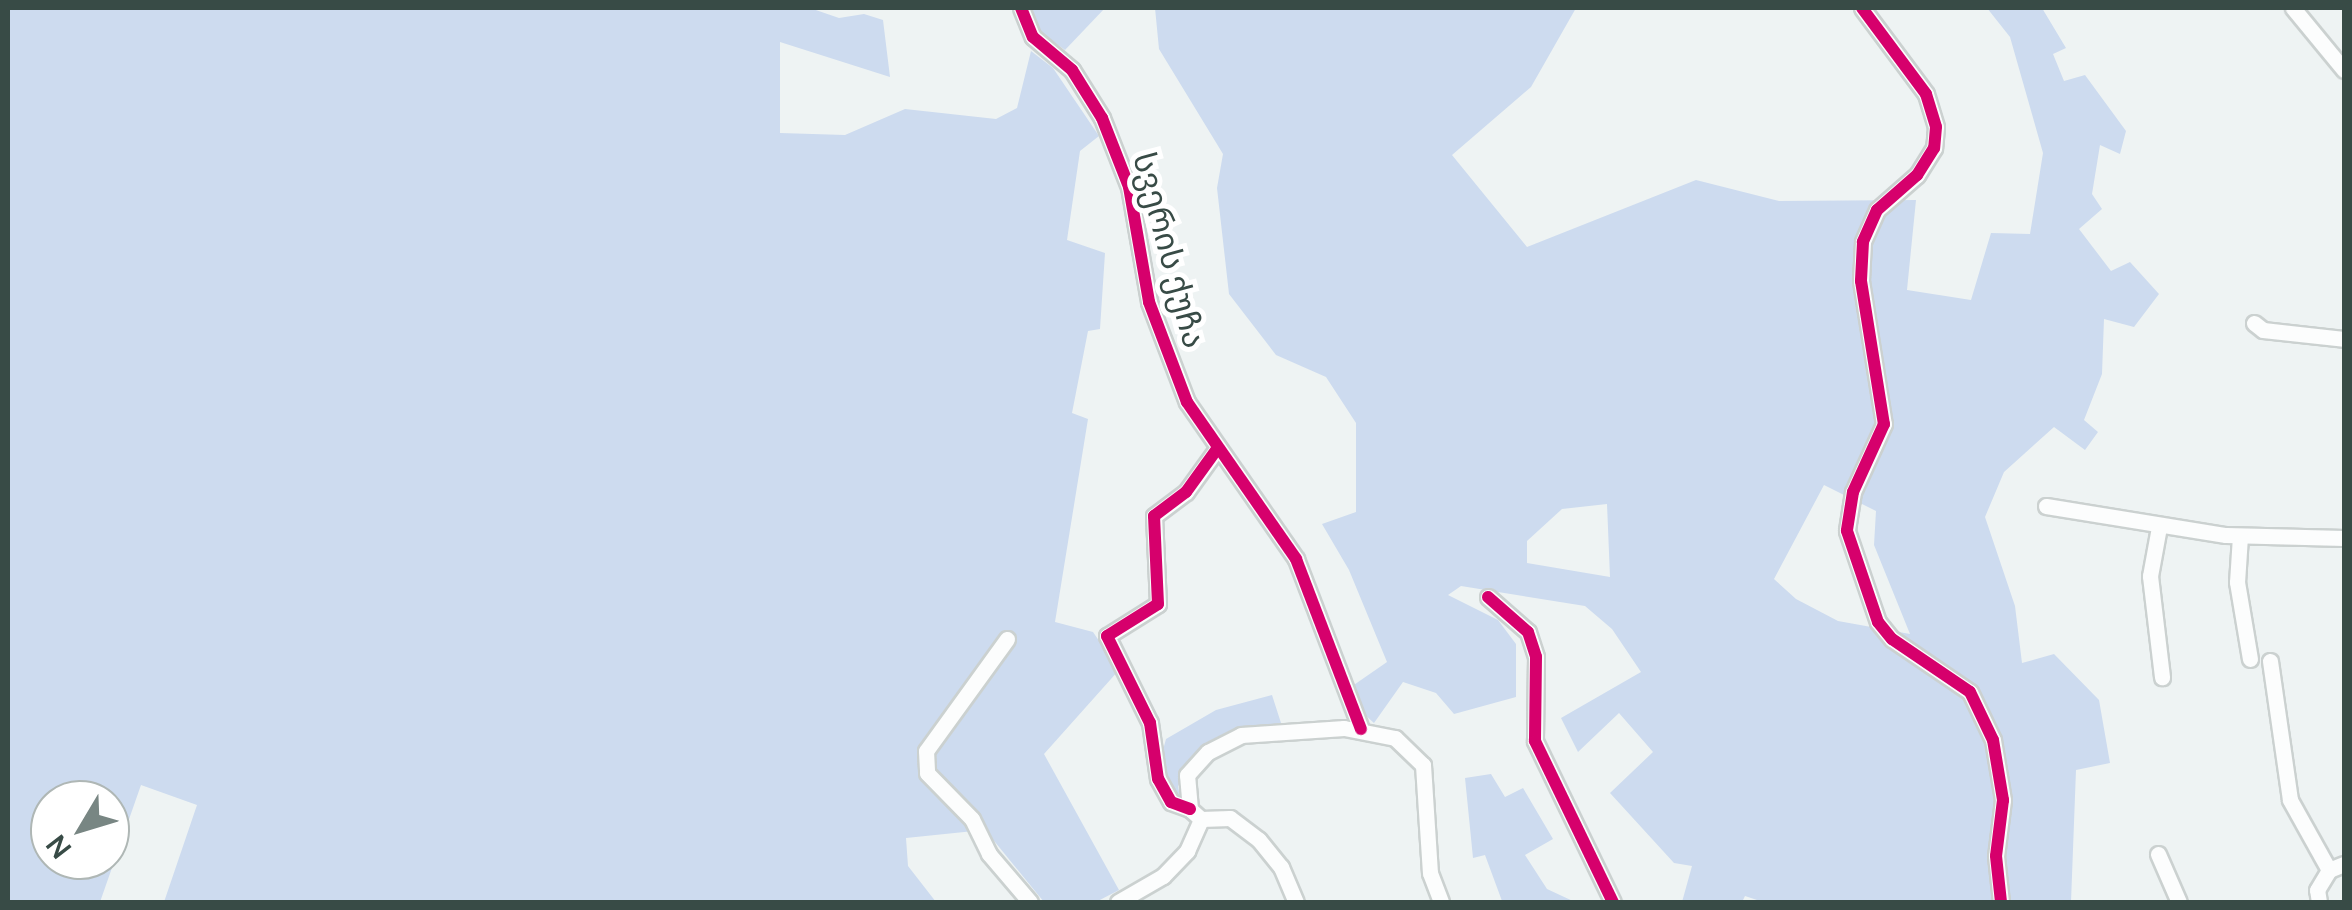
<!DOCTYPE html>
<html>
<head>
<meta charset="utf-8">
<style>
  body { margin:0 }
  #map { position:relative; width:2352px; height:910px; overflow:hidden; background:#eef3f3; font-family:Manrope,"Noto Sans Georgian",sans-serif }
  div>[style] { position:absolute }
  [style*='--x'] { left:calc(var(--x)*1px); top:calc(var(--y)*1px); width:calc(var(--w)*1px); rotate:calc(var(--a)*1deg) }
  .green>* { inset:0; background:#cddbef }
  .roads { filter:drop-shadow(2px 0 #cbd1d0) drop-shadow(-2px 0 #cbd1d0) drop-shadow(0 2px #cbd1d0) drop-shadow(0 -2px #cbd1d0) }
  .street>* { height:15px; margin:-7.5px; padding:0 7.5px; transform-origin:7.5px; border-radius:7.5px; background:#fcfdfd }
  .cycleway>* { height:12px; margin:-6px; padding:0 6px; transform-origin:6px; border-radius:6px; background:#d6006c }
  span { translate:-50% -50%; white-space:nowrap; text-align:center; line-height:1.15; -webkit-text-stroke:10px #fff; paint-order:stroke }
  .street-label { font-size:32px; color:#384b46 }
  .frame { position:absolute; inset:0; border:10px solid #384b46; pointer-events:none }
  .north { position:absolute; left:30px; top:780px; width:100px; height:100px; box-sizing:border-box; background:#fff; border:2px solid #afb7b5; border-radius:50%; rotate:232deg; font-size:28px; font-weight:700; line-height:40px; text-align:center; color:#384b46 }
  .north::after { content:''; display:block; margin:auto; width:35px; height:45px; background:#788683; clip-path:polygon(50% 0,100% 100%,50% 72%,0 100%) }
</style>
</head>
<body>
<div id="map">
  <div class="green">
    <div style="clip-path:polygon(evenodd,8px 8px,810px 8px,839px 18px,864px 14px,883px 20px,890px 77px,780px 42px,780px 133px,845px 135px,905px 109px,996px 119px,1017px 108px,1031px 51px,1053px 68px,1099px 136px,1080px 151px,1067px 240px,1105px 253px,1100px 329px,1088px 331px,1072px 413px,1088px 419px,1055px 622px,1093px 632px,1119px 670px,1044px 754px,1119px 890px,1096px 902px,1044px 902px,986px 831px,974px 831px,906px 838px,908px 866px,936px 902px,164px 902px,197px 805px,141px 785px,100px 902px,8px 902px,8px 8px,50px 800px,110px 800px,110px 860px,50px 860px,50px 800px)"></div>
    <div style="clip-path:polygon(1028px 8px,1105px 8px,1065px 50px,1033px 27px)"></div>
    <div style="clip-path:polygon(evenodd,1155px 8px,1576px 8px,1531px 87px,1452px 155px,1527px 247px,1696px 180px,1779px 201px,1916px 200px,1907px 290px,1971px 300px,1991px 233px,2030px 234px,2043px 153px,2010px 37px,1987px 8px,2042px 8px,2066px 48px,2053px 54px,2064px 81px,2085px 75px,2126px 131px,2120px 154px,2100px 145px,2092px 194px,2102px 209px,2079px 229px,2111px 271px,2130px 262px,2159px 294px,2134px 327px,2104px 319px,2102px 374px,2084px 420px,2098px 432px,2085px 450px,2054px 427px,2004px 472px,1985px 517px,2015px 606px,2022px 663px,2054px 654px,2099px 700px,2110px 763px,2076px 770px,2071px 902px,1763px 902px,1745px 896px,1742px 902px,1682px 902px,1692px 866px,1674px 863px,1610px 793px,1653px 752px,1619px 713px,1578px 752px,1561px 718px,1641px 672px,1612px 629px,1585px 606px,1461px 586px,1448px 595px,1498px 620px,1516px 644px,1516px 697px,1454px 714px,1436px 693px,1403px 682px,1374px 723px,1364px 714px,1348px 689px,1387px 662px,1349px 570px,1322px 524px,1356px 512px,1356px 423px,1326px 377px,1276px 355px,1229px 294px,1217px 188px,1223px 154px,1159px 49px,1155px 8px,1824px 485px,1876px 511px,1874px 545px,1910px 634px,1838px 621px,1796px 599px,1774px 579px,1824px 485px,1155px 8px,1607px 504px,1610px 577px,1527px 563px,1527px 541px,1562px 509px,1607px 504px)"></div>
    <div style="clip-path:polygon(1272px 695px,1281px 723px,1224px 734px,1197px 751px,1178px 786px,1181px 802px,1167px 786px,1160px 761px,1166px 739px,1216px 710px)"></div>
    <div style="clip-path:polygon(1491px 774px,1505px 797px,1523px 788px,1553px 839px,1525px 855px,1547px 889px,1575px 902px,1502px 901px,1485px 855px,1473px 858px,1465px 778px)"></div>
  </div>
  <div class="roads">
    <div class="street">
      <div style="--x:1021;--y:8;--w:31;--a:68"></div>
      <div style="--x:1033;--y:37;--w:51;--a:40.2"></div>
      <div style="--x:1072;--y:70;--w:57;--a:58"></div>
      <div style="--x:1102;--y:118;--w:74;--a:68.6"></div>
      <div style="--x:1129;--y:187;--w:117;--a:80.1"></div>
      <div style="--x:1149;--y:302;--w:107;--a:69.2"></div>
      <div style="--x:1187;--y:402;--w:191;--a:55.2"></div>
      <div style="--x:1296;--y:559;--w:182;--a:69.1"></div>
      <div style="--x:1862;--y:8;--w:107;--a:53.3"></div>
      <div style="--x:1926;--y:94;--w:34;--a:73"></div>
      <div style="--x:1936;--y:127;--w:21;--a:95"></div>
      <div style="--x:1934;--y:148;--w:32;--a:122"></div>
      <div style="--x:1917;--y:175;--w:53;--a:138.8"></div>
      <div style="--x:1877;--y:210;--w:35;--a:114"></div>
      <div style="--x:1863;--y:242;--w:39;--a:93"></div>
      <div style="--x:1861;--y:281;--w:145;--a:80.9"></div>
      <div style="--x:1884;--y:424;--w:75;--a:114.5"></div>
      <div style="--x:1853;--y:492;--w:39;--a:99"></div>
      <div style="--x:1847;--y:531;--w:96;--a:71.2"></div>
      <div style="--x:1878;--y:622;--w:22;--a:51"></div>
      <div style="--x:1892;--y:639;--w:94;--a:34.2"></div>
      <div style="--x:1970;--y:692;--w:53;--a:64.4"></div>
      <div style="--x:1993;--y:740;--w:61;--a:80.5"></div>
      <div style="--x:2003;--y:800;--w:56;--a:97.1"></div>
      <div style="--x:1996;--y:856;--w:46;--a:83.8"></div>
      <div style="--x:2293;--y:8;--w:80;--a:50.6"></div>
      <div style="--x:2254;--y:323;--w:11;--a:38"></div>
      <div style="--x:2263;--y:330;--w:81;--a:6.3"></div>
      <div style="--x:2046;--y:506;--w:182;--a:9.2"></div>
      <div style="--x:2226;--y:535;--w:118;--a:1.5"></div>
      <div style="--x:2159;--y:527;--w:50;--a:100.4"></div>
      <div style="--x:2150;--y:576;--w:102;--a:83.2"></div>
      <div style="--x:2240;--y:536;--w:46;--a:93.7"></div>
      <div style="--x:2237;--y:582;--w:78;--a:80.4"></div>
      <div style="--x:1488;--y:597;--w:53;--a:41.2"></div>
      <div style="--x:1528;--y:632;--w:26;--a:72"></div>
      <div style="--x:1536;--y:657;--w:84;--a:90.7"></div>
      <div style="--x:1535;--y:741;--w:179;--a:64.2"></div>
      <div style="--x:1007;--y:639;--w:138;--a:125.9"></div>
      <div style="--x:926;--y:751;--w:22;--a:87"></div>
      <div style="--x:927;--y:773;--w:64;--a:45.6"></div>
      <div style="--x:972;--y:819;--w:39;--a:64"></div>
      <div style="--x:989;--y:854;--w:63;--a:49.5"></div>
      <div style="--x:2270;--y:661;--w:140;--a:81.8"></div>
      <div style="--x:2290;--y:800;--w:80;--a:60.9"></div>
      <div style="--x:1190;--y:809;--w:20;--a:-160"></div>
      <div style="--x:1171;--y:802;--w:26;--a:-119"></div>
      <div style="--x:1158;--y:779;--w:57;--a:-98.1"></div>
      <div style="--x:1150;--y:723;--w:97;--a:-116.3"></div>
      <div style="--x:1107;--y:636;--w:60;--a:-32.1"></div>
      <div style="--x:1158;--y:604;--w:88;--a:-92.6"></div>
      <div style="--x:1154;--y:516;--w:40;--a:-37"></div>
      <div style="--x:1186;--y:492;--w:53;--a:-54.2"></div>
      <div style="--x:1201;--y:819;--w:15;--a:-138"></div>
      <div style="--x:1190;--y:809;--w:34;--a:-95"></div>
      <div style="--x:1187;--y:775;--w:31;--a:-48"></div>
      <div style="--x:1208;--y:752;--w:37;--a:-27"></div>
      <div style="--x:1241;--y:735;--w:103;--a:-3.9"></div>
      <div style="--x:1344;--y:728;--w:52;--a:11.1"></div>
      <div style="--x:1395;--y:738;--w:39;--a:44"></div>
      <div style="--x:1423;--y:765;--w:108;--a:86.3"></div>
      <div style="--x:1430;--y:873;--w:31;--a:69"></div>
      <div style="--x:1201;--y:819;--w:29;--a:-2"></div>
      <div style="--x:1230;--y:818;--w:36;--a:37"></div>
      <div style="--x:1259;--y:840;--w:35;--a:51"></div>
      <div style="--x:1281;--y:867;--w:38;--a:67"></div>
      <div style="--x:2158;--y:854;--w:52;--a:66.4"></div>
      <div style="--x:1118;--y:902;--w:52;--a:-30"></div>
      <div style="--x:1163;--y:876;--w:35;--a:-46"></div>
      <div style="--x:1187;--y:851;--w:35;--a:-66"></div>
      <div style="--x:2319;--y:902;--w:12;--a:-99"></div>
      <div style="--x:2317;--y:890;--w:23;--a:-59"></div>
      <div style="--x:2329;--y:870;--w:16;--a:-22"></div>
    </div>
  </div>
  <div class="cycleway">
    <div style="--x:1021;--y:8;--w:31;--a:68"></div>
    <div style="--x:1033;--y:37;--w:51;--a:40.2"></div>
    <div style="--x:1072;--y:70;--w:57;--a:58"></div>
    <div style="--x:1102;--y:118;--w:74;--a:68.6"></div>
    <div style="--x:1129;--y:187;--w:117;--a:80.1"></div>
    <div style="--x:1149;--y:302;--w:107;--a:69.2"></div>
    <div style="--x:1187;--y:402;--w:191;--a:55.2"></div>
    <div style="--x:1296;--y:559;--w:182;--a:69.1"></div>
    <div style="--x:1862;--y:8;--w:107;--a:53.3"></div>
    <div style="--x:1926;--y:94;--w:34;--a:73"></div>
    <div style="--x:1936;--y:127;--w:21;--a:95"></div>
    <div style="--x:1934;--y:148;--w:32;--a:122"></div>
    <div style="--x:1917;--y:175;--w:53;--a:138.8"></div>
    <div style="--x:1877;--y:210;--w:35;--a:114"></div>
    <div style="--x:1863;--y:242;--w:39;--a:93"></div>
    <div style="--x:1861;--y:281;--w:145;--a:80.9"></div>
    <div style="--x:1884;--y:424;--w:75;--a:114.5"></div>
    <div style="--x:1853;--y:492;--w:39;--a:99"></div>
    <div style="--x:1847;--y:531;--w:96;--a:71.2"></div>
    <div style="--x:1878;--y:622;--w:22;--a:51"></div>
    <div style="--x:1892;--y:639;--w:94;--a:34.2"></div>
    <div style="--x:1970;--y:692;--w:53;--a:64.4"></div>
    <div style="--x:1993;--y:740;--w:61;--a:80.5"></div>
    <div style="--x:2003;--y:800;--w:56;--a:97.1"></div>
    <div style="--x:1996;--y:856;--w:46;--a:83.8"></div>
    <div style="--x:1488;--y:597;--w:53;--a:41.2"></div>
    <div style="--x:1528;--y:632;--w:26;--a:72"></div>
    <div style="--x:1536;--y:657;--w:84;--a:90.7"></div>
    <div style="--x:1535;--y:741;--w:179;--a:64.2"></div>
    <div style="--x:1190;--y:809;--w:20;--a:-160"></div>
    <div style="--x:1171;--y:802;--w:26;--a:-119"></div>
    <div style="--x:1158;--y:779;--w:57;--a:-98.1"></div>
    <div style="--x:1150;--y:723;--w:97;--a:-116.3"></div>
    <div style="--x:1107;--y:636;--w:60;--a:-32.1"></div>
    <div style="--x:1158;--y:604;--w:88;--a:-92.6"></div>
    <div style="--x:1154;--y:516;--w:40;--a:-37"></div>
    <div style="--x:1186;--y:492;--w:53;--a:-54.2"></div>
  </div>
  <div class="street-label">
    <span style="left:1170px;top:250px;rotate:75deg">სვერის ქუჩა</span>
  </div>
  <div class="frame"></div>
  <div class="north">N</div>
</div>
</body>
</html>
